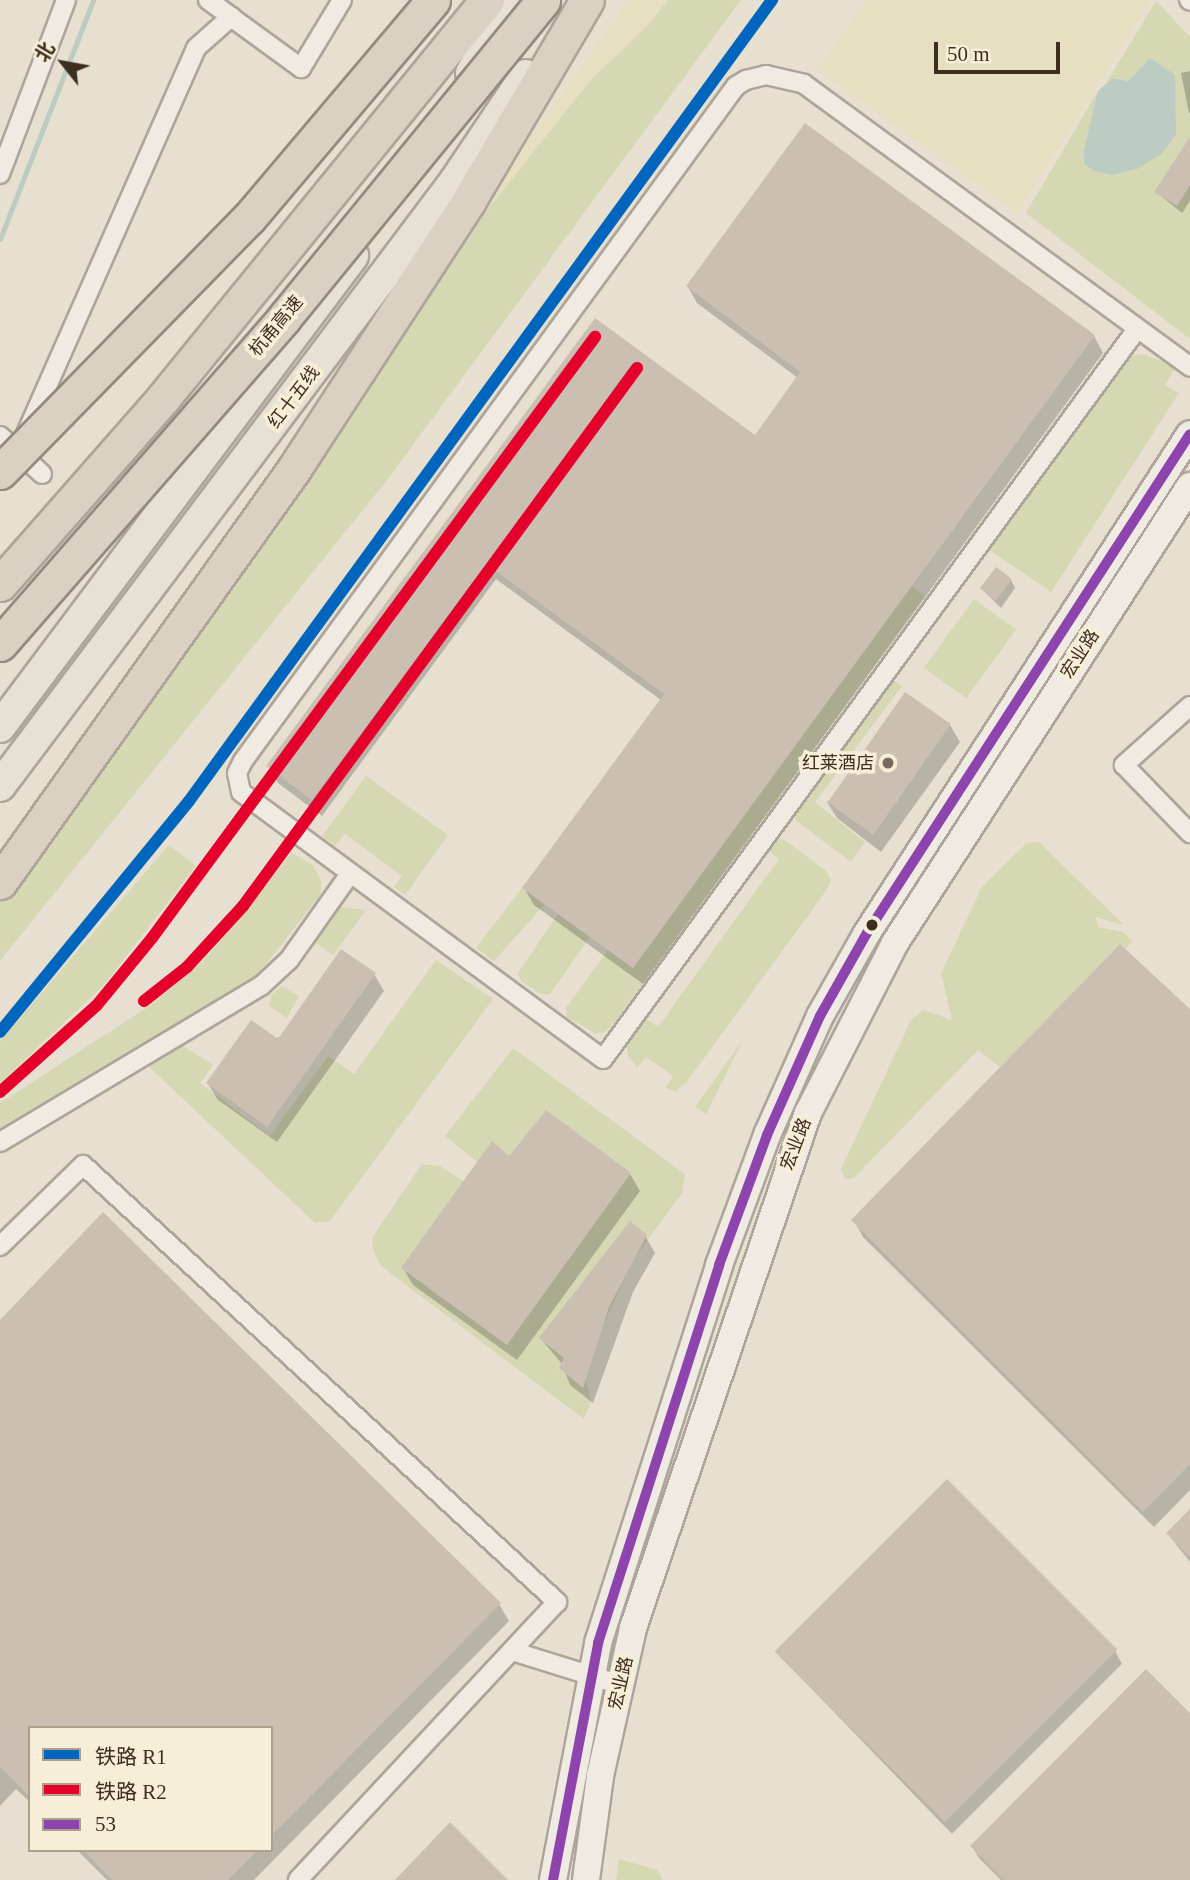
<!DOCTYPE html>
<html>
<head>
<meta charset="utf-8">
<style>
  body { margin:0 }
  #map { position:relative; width:1190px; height:1880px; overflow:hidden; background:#e7e0d1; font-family:"Times New Roman","Noto Sans SC",serif }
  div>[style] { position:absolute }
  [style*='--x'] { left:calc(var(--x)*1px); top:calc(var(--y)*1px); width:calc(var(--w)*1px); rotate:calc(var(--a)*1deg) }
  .farmland>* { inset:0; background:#e6dfc2 }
  .green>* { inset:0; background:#d6d7b3; transform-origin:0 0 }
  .water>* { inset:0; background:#bcccc2 }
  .shadow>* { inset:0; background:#0003 }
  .stream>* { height:5px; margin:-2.5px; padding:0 2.5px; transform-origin:2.5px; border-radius:2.5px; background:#bcccc2 }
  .building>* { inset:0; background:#cbbfb2; transform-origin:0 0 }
  .roads { filter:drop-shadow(2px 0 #ada599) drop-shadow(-2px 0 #ada599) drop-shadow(0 2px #ada599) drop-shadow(0 -2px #ada599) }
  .street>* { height:18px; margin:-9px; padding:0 9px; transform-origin:9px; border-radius:9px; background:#efebe3 }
  .secondary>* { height:26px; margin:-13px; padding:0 13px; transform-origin:13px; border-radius:13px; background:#efebe3 }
  .primary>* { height:30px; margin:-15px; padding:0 15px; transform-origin:15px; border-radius:15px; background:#e6e1d4 }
  .highway>* { height:33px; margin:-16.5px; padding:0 16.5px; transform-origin:16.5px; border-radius:16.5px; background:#dad1c2 }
  .bridges { filter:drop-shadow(2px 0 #928b80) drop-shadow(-2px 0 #928b80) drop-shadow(0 2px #928b80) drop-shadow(0 -2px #928b80) }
  .highway-bridge>* { height:33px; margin:-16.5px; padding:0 16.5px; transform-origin:16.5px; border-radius:16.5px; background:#dad1c2 }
  .bus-1>* { height:10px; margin:-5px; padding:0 5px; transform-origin:5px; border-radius:5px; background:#8e44ad }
  .rail-1>* { height:12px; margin:-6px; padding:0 6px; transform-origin:6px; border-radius:6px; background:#0065bd }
  .rail-2>* { height:12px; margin:-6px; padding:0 6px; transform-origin:6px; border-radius:6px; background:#e4002b }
  .dots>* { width:19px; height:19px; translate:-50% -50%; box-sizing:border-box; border:4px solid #f7eed8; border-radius:50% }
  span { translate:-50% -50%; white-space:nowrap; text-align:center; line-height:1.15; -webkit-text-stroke:7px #f7eed8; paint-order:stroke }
  .street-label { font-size:18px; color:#3d2e20 }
  .poi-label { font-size:18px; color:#3d2e20 }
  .right { translate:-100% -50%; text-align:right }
  .legend { position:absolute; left:28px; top:1726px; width:245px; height:126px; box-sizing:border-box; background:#f7eed8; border:2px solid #ada18e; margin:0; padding:9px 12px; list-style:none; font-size:21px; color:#3d2e20 }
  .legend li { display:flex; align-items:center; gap:14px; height:35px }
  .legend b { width:35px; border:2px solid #ada18e }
  .north { position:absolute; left:28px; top:28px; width:70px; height:70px; -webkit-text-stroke:5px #f7eed8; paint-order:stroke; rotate:301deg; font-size:19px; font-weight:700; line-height:28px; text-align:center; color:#3d2e20 }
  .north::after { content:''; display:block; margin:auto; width:24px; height:32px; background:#3d2e20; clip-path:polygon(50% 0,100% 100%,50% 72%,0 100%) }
  .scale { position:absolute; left:934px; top:42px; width:126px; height:32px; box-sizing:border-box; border:4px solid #3d2e20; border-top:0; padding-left:9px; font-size:21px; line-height:24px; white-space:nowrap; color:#3d2e20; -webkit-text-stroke:5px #f7eed8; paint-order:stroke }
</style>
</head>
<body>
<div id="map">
  <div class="farmland">
    <div style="clip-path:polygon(629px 0,668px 0,651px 23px,590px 81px,383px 341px)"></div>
    <div style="clip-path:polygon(867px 0,1151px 0,1017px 213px,816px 69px)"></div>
  </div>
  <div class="green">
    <div style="clip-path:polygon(668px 0,741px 0,387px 480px,0 961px,0 866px,383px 341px,590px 81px,650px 23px)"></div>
    <div style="clip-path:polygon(1156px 1px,1190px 37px,1190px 339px,1026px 213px,1098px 91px,1084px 164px,1150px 59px,1128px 81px,1113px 78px,1105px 85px)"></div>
    <div style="clip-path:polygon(1142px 354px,1176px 366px,1165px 385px,1179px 393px,1051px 592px,985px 547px,1129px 357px)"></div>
    <div style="clip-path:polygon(911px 586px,925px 596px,617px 1019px,606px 1031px,596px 1034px,567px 1017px,566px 1008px,608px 950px,633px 968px)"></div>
    <div style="left:974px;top:599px;width:52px;height:85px;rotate:36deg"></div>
    <div style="clip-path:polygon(892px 679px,902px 686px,815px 802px,865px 842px,851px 862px,795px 820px,797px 808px)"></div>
    <div style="clip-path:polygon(366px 776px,448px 835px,405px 895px,394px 887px,402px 876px,345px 834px,335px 846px,322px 836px)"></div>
    <div style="clip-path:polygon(783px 839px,825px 870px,831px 880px,828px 888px,686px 1083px,675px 1091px,665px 1088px,673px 1076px,646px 1057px,637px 1068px,628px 1056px,627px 1045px,646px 1019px,658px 1027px,779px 859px,766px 849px,772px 841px)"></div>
    <div style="clip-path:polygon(1039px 842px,1124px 925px,1096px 917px,1098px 927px,1123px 932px,1132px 941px,1126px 949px,1120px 944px,1000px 1067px,978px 1050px,854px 1178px,845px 1179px,841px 1169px,911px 1020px,923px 1010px,952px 1020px,941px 973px,982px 887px,1027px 843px)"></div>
    <div style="clip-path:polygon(169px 845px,196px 866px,103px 986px,0 1083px,0 1041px)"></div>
    <div style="clip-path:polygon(292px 853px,313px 865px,321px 881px,321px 894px,253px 981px,0 1134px,0 1103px,151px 1005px,205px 959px)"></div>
    <div style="clip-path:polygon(522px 888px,545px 904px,494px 961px,476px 948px)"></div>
    <div style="clip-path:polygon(341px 907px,366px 910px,333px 955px,311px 939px,330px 913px)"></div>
    <div style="clip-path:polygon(558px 914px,590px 937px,550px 994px,541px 994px,521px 981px,518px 973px)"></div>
    <div style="clip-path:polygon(436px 960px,493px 999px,330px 1221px,315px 1223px,149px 1067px,181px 1045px,213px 1065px,200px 1083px,270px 1136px,328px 1056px,354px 1074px)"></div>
    <div style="clip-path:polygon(282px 986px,299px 996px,287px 1018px,269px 1006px,272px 994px)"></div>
    <div style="clip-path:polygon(743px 1040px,706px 1114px,695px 1107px)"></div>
    <div style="clip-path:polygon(513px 1048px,685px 1174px,682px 1193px,633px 1260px,583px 1369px,591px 1401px,584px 1419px,381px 1266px,374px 1253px,372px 1238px,422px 1164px,440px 1166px,472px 1187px,484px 1167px,445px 1136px)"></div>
    <div style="clip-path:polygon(619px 1859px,657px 1870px,663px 1880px,616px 1880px)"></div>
  </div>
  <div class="water">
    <div style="clip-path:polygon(1150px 58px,1175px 75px,1176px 135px,1162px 153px,1137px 169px,1111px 175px,1095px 171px,1084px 164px,1084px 150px,1098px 91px,1113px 78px,1128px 81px)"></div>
  </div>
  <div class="shadow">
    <div style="clip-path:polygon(1190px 71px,1190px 113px,1189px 113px,1181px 73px)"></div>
    <div style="clip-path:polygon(1190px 141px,1190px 201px,1182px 213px,1156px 192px)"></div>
    <div style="clip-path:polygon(688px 287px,1094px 336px,1103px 353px,643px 984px,534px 905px,524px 888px,661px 700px,496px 579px,322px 816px,278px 783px,268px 766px,595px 320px,755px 437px,798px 378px,697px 303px)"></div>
    <div style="clip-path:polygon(1011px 580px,1015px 588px,1001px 608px,982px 589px)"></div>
    <div style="clip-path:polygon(950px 725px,960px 742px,881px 852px,837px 818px,827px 802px)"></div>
    <div style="clip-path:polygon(374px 974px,384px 991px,277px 1142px,218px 1100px,208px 1084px)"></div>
    <div style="clip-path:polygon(1190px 1012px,1190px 1490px,1154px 1527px,863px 1237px,854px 1220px)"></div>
    <div style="clip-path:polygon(509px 1158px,630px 1174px,640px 1191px,517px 1360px,413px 1285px,403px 1268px)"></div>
    <div style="clip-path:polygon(645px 1236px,655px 1253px,633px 1292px,593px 1403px,570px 1385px,562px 1364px,541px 1339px)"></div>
    <div style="clip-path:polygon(0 1322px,499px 1604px,509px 1621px,254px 1880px,107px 1880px,77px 1850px,271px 1850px,271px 1728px,30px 1728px,30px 1802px,16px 1789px,0 1806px)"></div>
    <div style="clip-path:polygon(1190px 1511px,1190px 1562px,1168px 1534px)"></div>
    <div style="clip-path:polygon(1115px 1651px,1122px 1664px,952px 1834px,776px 1652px)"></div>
    <div style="clip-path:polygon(1190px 1715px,1190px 1880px,1001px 1880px,979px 1858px,972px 1846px)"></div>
  </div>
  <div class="stream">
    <div style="--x:0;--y:239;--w:256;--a:-68.7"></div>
  </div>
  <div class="building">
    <div style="clip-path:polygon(805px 123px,1095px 335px,633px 968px,522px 888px,664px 694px,486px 564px,312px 800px,266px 766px,595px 318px,755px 435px,800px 372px,686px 286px)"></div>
    <div style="clip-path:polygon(1190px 137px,1190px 185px,1177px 206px,1154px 192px)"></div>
    <div style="left:996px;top:567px;width:20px;height:27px;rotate:37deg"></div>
    <div style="left:905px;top:692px;width:56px;height:135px;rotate:35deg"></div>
    <div style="clip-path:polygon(1120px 944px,1190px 1009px,1190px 1464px,1143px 1512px,851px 1220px)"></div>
    <div style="clip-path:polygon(341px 949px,376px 973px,267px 1127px,206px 1083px,251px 1020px,278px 1039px)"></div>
    <div style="clip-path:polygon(546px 1110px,631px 1173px,507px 1345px,401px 1268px,492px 1141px,509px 1156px)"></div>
    <div style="clip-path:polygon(103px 1212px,501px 1603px,271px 1836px,271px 1728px,30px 1728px,30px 1797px,0 1767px,0 1320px)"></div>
    <div style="clip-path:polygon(630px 1221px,647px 1235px,609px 1307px,583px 1388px,559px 1368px,564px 1358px,539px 1338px)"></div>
    <div style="left:947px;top:1479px;width:241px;height:244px;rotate:45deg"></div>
    <div style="clip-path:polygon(1190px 1509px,1190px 1557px,1166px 1533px)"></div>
    <div style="clip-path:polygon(1146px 1669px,1190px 1713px,1190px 1880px,1004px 1880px,970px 1846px)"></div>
    <div style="clip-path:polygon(450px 1822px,508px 1880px,395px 1880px)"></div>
    <div style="clip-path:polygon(83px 1850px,258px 1850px,228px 1880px,112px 1880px)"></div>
  </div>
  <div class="roads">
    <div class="street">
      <div style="--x:208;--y:0;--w:29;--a:36"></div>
      <div style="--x:1189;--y:0;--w:1;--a:45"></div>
      <div style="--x:0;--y:174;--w:186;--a:-69.2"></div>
      <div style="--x:1137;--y:329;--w:904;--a:126.19"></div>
      <div style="--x:603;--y:1059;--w:450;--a:-143.6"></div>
      <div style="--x:241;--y:792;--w:19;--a:-102"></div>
      <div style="--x:237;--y:773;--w:13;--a:-63"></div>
      <div style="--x:243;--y:761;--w:836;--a:-53.86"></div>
      <div style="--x:736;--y:86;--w:12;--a:-31"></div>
      <div style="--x:746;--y:80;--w:21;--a:-14"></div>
      <div style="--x:766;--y:75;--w:39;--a:13"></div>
      <div style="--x:804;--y:84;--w:479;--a:36.2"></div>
      <div style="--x:0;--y:436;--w:24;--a:42"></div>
      <div style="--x:42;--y:474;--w:33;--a:-137"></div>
      <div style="--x:18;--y:452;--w:441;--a:-66.2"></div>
      <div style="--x:196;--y:48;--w:47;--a:-41.5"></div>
      <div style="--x:231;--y:17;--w:87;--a:36.1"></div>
      <div style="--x:301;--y:68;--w:79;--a:-58.9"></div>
      <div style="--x:1190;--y:706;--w:89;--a:138.2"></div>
      <div style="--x:1124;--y:765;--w:95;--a:45.9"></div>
      <div style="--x:0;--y:1142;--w:304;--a:-30.9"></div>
      <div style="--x:261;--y:986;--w:38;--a:-43"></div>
      <div style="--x:289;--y:960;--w:105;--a:-54.7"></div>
      <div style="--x:0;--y:1246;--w:116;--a:-44.3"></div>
      <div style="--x:83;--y:1165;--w:645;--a:42.67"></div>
      <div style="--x:557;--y:1602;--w:380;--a:133"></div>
      <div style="--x:512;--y:1651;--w:114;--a:17.3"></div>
    </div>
    <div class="secondary">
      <div style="--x:553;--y:1880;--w:241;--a:-79.2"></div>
      <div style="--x:598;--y:1643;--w:397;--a:-72.2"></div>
      <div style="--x:719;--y:1265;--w:139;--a:-69.7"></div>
      <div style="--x:767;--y:1135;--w:130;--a:-66"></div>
      <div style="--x:820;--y:1016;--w:95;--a:-60.5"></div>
      <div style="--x:867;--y:933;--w:594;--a:-57.09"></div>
      <div style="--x:586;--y:1880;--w:105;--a:-82.3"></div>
      <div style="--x:600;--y:1776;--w:152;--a:-77.4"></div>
      <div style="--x:633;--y:1628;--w:544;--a:-71.23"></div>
      <div style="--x:808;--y:1113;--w:191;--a:-62.9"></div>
      <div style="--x:895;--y:943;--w:544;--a:-57.16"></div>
    </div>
    <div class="primary">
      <div style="--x:471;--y:73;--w:84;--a:-60.7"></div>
      <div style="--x:0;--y:727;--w:589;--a:-53.15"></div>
      <div style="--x:0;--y:786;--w:756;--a:-53.07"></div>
      <div style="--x:454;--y:182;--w:129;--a:-56.1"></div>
    </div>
    <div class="highway">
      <div style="--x:0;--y:584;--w:249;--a:-48.7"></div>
      <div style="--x:164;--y:397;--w:512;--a:-50.87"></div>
      <div style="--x:0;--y:882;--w:507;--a:-54.55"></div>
      <div style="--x:294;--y:469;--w:319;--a:-56.9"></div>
      <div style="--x:468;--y:202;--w:234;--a:-59.5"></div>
    </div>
  </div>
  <div class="bridges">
    <div class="highway-bridge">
      <div style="--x:0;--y:472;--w:356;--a:-45.6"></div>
      <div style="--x:249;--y:218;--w:285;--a:-49.8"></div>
      <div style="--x:0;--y:644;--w:432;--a:-48.9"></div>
      <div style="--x:284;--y:318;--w:410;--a:-50.8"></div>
    </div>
  </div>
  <div class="bus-1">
    <div style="--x:553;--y:1880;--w:241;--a:-79.2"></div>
    <div style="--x:598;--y:1643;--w:397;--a:-72.2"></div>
    <div style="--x:719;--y:1265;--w:139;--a:-69.7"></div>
    <div style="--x:767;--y:1135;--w:130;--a:-66"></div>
    <div style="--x:820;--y:1016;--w:95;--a:-60.5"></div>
    <div style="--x:867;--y:933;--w:594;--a:-57.09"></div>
  </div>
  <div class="rail-1">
    <div style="--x:0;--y:1032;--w:298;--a:-50.7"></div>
    <div style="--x:189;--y:801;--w:991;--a:-53.95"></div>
  </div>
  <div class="rail-2">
    <div style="--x:144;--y:1001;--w:55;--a:-38.3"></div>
    <div style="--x:187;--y:967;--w:83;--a:-47.4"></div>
    <div style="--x:243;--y:906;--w:667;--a:-53.78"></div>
    <div style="--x:0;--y:1092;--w:130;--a:-41.9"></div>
    <div style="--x:97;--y:1005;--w:87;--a:-50.6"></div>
    <div style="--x:152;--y:938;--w:747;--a:-53.61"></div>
  </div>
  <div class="dots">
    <div style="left:888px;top:763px;background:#786c5e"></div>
    <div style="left:872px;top:925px;background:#3d2e20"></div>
  </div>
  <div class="street-label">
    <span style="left:276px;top:326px;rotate:-50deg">杭甬高速</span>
    <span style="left:294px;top:397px;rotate:-53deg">红十五线</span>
    <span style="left:1080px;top:654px;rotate:-57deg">宏业路</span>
    <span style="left:796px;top:1144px;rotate:-69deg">宏业路</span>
    <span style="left:621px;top:1683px;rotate:-77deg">宏业路</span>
  </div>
  <div class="poi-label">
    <span class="right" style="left:874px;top:763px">红莱酒店</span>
  </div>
  <ul class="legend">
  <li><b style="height:9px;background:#0065bd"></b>铁路 R1</li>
  <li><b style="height:9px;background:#e4002b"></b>铁路 R2</li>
  <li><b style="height:9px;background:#8e44ad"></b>53</li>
  </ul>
  <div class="north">北</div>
  <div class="scale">50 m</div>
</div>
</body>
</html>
